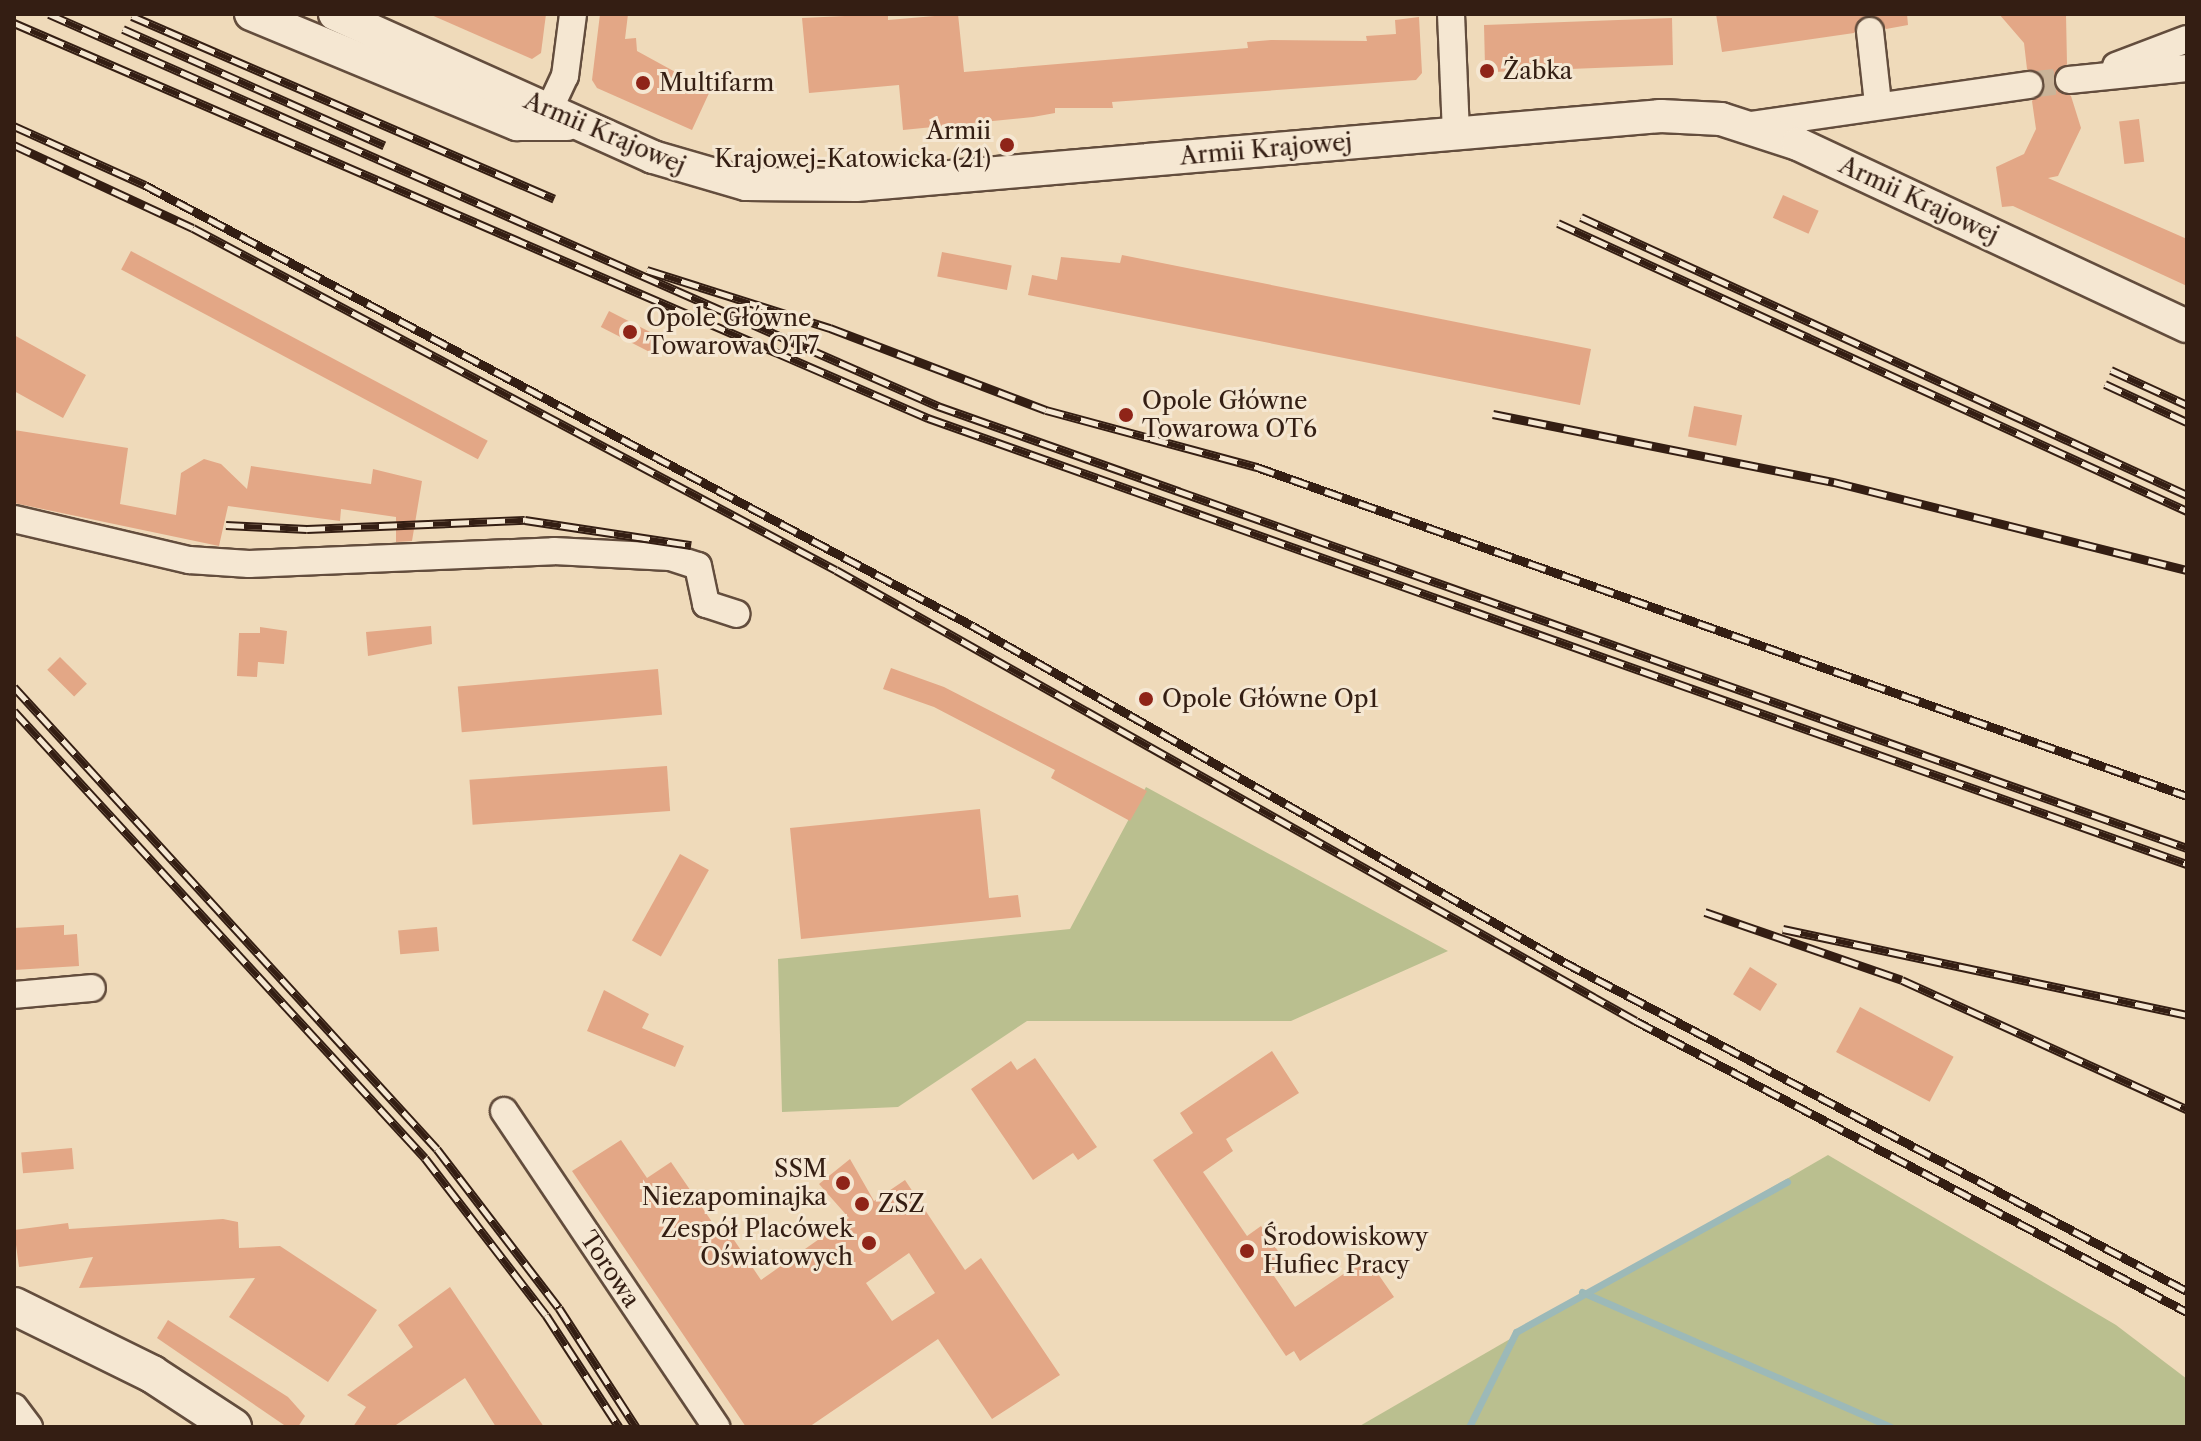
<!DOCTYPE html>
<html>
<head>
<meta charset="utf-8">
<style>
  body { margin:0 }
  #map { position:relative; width:2201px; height:1441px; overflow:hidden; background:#efdaba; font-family:"Libre Caslon Text",serif }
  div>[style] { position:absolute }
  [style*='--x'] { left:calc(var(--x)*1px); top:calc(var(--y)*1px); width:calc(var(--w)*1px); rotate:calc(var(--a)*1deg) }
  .green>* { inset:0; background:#babf8f }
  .stream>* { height:7px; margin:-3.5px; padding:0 3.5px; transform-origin:3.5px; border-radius:3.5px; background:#9cb9b8 }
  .building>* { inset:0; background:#e3a786; transform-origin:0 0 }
  .minor-tunnel>* { height:26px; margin-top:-13px; transform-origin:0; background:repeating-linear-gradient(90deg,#cab499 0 26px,transparent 0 39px) }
  .roads { filter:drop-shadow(2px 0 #634d3d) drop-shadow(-2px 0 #634d3d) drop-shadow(0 2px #634d3d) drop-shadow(0 -2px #634d3d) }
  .minor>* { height:26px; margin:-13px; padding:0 13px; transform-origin:13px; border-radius:13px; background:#f5e7d2 }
  .tertiary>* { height:32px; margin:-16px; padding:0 16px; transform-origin:16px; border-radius:16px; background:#f5e7d2 }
  .secondary>* { height:36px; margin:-18px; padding:0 18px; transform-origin:18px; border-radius:18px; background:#f5e7d2 }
  .rail>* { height:9px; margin-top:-4.5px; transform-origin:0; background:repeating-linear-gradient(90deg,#f5e7d2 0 18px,#341e13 0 36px); box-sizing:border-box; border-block:2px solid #341e13 }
  .dots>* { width:22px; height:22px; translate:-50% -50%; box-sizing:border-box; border:4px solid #f5e7d2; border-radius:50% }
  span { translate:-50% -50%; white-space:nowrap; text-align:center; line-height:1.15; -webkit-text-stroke:6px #f5e7d2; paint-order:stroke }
  .poi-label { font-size:24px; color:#341e13 }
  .left { translate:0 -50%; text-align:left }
  .right { translate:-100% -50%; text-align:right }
  .street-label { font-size:24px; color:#341e13 }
  .frame { position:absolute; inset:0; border:16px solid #341e13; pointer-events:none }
</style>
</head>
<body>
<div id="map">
  <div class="green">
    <div style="clip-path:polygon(1146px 787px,1448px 951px,1291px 1021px,1027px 1021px,898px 1107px,782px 1112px,778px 959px,1070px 929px)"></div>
    <div style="clip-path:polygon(1828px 1155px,2116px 1325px,2187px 1379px,2187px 1427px,1358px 1427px)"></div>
  </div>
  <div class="stream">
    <div style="--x:1582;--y:1292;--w:337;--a:23.6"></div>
    <div style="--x:1469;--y:1427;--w:106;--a:-63.7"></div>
    <div style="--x:1516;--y:1332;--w:310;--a:-29"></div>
  </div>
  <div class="building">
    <div style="clip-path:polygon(429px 14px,546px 14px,541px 53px,532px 59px)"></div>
    <div style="clip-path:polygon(600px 14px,628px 14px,625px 39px,636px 38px,637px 51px,710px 91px,692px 130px,597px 88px,592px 80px)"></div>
    <div style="clip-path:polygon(888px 14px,888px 20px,958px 14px,964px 72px,1248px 48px,1247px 42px,1271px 40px,1367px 41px,1366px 36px,1396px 34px,1395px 20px,1419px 17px,1422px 73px,1416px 80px,1112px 102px,1113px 108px,1055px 108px,1055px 113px,1033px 117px,903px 130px,899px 85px,809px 93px,802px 18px)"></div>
    <div style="clip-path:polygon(1716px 14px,1907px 14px,1908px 25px,1886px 29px,1867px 15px,1854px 33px,1722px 52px)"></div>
    <div style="clip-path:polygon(1999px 14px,2066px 14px,2067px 64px,2053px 82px,2071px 96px,2081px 128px,2058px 176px,2048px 178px,2187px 239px,2187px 286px,2013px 206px,2002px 207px,1996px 167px,2024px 154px,2036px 129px,2032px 101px,2045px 84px,2027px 69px,2024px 43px)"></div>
    <div style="clip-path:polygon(1672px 18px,1673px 65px,1492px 72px,1485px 66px,1484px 25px)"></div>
    <div style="left:2139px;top:119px;width:43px;height:20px;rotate:83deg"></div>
    <div style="left:1783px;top:195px;width:39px;height:25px;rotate:24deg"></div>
    <div style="left:131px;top:251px;width:404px;height:21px;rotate:28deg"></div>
    <div style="left:942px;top:252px;width:71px;height:25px;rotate:11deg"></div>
    <div style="clip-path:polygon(1122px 255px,1591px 349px,1580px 405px,1028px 295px,1032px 275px,1057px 280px,1061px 257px,1120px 263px)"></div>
    <div style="left:609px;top:311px;width:57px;height:18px;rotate:27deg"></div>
    <div style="clip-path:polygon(14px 335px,86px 375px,63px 418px,14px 391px)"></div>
    <div style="left:1694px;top:406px;width:49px;height:31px;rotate:11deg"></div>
    <div style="clip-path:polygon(14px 430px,128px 448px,120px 504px,176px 515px,181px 473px,204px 459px,221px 464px,247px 489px,251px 466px,371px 484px,373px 469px,422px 481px,412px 541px,396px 542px,396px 517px,341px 509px,340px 521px,228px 506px,219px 546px,14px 503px)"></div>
    <div style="clip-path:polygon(431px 626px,432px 644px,368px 656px,366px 632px)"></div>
    <div style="clip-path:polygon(260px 627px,287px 631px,284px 664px,258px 662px,257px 677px,237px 676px,239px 633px,260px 633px)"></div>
    <div style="left:60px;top:657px;width:38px;height:18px;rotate:45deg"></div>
    <div style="clip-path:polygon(891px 668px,944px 687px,1147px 791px,1130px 821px,1051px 778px,1055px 770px,934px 707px,883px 689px)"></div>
    <div style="left:658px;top:669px;width:46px;height:201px;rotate:85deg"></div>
    <div style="left:667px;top:766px;width:45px;height:198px;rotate:86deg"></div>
    <div style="clip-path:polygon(980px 809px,989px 898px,1018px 895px,1021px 917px,801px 939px,790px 828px)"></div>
    <div style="left:680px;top:854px;width:33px;height:99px;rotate:29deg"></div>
    <div style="clip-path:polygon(64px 925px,64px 935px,77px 934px,79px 966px,14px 970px,14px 928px)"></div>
    <div style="left:437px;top:927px;width:24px;height:39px;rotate:85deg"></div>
    <div style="left:1750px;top:967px;width:32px;height:32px;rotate:32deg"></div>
    <div style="clip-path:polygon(604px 990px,649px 1014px,642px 1028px,684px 1046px,675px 1067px,587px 1031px)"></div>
    <div style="left:1860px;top:1007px;width:106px;height:51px;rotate:28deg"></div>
    <div style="clip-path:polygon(1272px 1051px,1299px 1093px,1226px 1139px,1233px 1151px,1203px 1172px,1247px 1236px,1261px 1226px,1288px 1266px,1274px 1276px,1295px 1307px,1367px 1258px,1394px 1297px,1300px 1361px,1294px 1351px,1286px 1356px,1153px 1160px,1193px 1133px,1180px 1113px)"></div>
    <div style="clip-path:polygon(1035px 1058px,1097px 1147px,1078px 1160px,1073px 1153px,1033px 1180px,971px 1089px,1011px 1061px,1017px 1070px)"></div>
    <div style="clip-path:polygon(evenodd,621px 1140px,647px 1178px,671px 1162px,723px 1238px,730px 1234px,761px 1280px,849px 1218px,819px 1184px,850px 1159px,874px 1201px,905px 1180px,965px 1270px,981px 1258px,1060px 1375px,992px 1419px,938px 1339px,809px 1427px,746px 1427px,572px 1171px,621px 1140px,909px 1253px,935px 1293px,892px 1321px,866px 1283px,909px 1253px)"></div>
    <div style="left:72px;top:1148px;width:21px;height:51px;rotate:85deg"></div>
    <div style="clip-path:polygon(223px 1219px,238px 1222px,239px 1248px,280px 1246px,377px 1310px,328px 1382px,229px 1317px,255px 1278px,79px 1288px,93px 1257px,19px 1267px,14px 1230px,68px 1223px,69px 1229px)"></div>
    <div style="clip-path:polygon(450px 1287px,544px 1427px,496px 1427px,465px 1378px,393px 1427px,353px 1427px,366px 1407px,347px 1395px,413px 1347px,398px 1325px)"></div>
    <div style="clip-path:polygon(168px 1320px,288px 1397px,305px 1416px,298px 1427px,287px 1427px,157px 1338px)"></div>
  </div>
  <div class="minor-tunnel">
    <div style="--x:2029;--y:85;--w:40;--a:-7.1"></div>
  </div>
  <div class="roads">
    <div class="minor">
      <div style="--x:1451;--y:14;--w:120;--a:87.6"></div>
      <div style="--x:1870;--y:31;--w:72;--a:83.7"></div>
      <div style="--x:2116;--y:66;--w:76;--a:-20.8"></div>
      <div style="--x:2069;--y:80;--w:119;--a:-5.8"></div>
      <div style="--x:549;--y:110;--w:38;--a:-65"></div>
      <div style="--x:565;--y:76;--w:63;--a:-82.6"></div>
      <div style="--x:1751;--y:125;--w:281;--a:-8.2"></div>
      <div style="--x:14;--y:519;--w:180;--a:13.2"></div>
      <div style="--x:189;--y:560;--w:60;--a:3.8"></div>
      <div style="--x:249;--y:564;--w:305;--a:-2.4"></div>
      <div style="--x:554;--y:551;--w:116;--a:3"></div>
      <div style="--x:670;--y:557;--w:29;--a:18"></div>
      <div style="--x:698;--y:566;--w:39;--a:78"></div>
      <div style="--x:706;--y:604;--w:32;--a:18"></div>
      <div style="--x:14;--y:995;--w:78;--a:-5.1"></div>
      <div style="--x:504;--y:1111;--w:381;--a:56.1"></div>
      <div style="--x:14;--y:1407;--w:25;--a:53"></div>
    </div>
    <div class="tertiary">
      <div style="--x:251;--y:14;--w:288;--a:22.5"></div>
      <div style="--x:517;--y:124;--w:50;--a:0"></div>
      <div style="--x:335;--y:14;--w:349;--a:24.2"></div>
      <div style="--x:653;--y:157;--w:97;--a:16.2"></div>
      <div style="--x:746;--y:184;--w:110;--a:0.5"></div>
      <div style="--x:856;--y:185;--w:808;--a:-4.9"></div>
      <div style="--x:1661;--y:116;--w:60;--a:2.9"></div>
      <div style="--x:1721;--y:119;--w:81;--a:18"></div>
      <div style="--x:1798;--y:144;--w:429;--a:25.1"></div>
    </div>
    <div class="secondary">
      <div style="--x:14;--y:1306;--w:154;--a:26.2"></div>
      <div style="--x:152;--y:1374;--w:97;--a:33.2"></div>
    </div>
  </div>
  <div class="rail">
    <div style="--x:49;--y:14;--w:972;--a:23.79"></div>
    <div style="--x:938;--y:406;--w:1325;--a:19.49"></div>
    <div style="--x:132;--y:16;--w:460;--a:23.4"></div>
    <div style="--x:14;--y:23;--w:996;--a:23.37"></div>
    <div style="--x:928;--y:418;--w:1336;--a:19.51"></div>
    <div style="--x:123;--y:29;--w:286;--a:24"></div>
    <div style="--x:14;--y:126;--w:144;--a:24.2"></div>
    <div style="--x:145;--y:185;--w:938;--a:28.04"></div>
    <div style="--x:973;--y:626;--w:680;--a:29.62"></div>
    <div style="--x:1564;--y:962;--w:705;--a:27.84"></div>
    <div style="--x:14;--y:145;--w:197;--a:24.9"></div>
    <div style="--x:193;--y:228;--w:728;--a:28.01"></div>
    <div style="--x:836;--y:570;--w:918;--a:29.41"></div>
    <div style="--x:1636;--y:1021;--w:623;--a:27.84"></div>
    <div style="--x:1581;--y:217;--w:667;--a:24.64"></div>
    <div style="--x:1558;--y:223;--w:692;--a:24.6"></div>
    <div style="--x:647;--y:270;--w:192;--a:17.6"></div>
    <div style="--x:830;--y:328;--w:231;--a:20.8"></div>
    <div style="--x:1046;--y:410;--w:219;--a:15.1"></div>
    <div style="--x:1257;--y:467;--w:986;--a:19.48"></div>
    <div style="--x:2111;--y:370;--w:84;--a:24.7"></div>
    <div style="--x:2105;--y:384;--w:90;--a:24.9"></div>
    <div style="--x:1493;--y:414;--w:348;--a:11.3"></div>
    <div style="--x:1834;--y:482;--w:364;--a:14"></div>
    <div style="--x:226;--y:525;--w:81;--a:2.8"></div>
    <div style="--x:307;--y:529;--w:218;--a:-2.4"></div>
    <div style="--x:525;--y:520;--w:168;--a:8.6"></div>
    <div style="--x:14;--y:687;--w:626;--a:47.52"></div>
    <div style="--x:437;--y:1149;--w:200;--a:52.5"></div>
    <div style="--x:559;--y:1308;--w:142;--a:57.1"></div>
    <div style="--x:14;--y:711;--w:607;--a:47.4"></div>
    <div style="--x:425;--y:1158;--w:198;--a:52.4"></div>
    <div style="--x:546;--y:1315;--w:134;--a:56.9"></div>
    <div style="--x:1705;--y:912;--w:208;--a:19"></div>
    <div style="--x:1902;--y:980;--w:313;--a:24.4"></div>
    <div style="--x:1783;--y:929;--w:413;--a:12"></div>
  </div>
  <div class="dots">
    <div style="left:1487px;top:71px;background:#8f2418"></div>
    <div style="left:643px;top:83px;background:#8f2418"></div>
    <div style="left:1007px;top:145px;background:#8f2418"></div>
    <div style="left:630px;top:332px;background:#8f2418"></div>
    <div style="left:1126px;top:415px;background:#8f2418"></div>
    <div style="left:1146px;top:699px;background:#8f2418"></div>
    <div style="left:843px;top:1183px;background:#8f2418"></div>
    <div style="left:862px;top:1204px;background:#8f2418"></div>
    <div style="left:869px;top:1243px;background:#8f2418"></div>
    <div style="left:1247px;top:1251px;background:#8f2418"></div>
  </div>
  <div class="poi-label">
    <span class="left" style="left:1503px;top:71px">Żabka</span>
    <span class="left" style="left:659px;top:83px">Multifarm</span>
    <span class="right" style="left:991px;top:145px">Armii<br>Krajowej-Katowicka (21)</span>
    <span class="left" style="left:646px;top:332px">Opole Główne<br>Towarowa OT7</span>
    <span class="left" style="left:1142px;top:415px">Opole Główne<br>Towarowa OT6</span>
    <span class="left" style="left:1162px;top:699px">Opole Główne Op1</span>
    <span class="right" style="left:827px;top:1183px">SSM<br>Niezapominajka</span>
    <span class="left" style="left:878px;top:1204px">ZSZ</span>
    <span class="right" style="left:853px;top:1243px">Zespół Placówek<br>Oświatowych</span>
    <span class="left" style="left:1263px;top:1251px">Środowiskowy<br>Hufiec Pracy</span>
  </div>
  <div class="street-label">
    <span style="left:605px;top:133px;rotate:23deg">Armii Krajowej</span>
    <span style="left:1266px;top:149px;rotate:-5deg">Armii Krajowej</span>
    <span style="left:1919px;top:200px;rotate:25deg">Armii Krajowej</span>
    <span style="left:610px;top:1269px;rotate:56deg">Torowa</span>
  </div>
  <div class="frame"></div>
</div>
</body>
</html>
